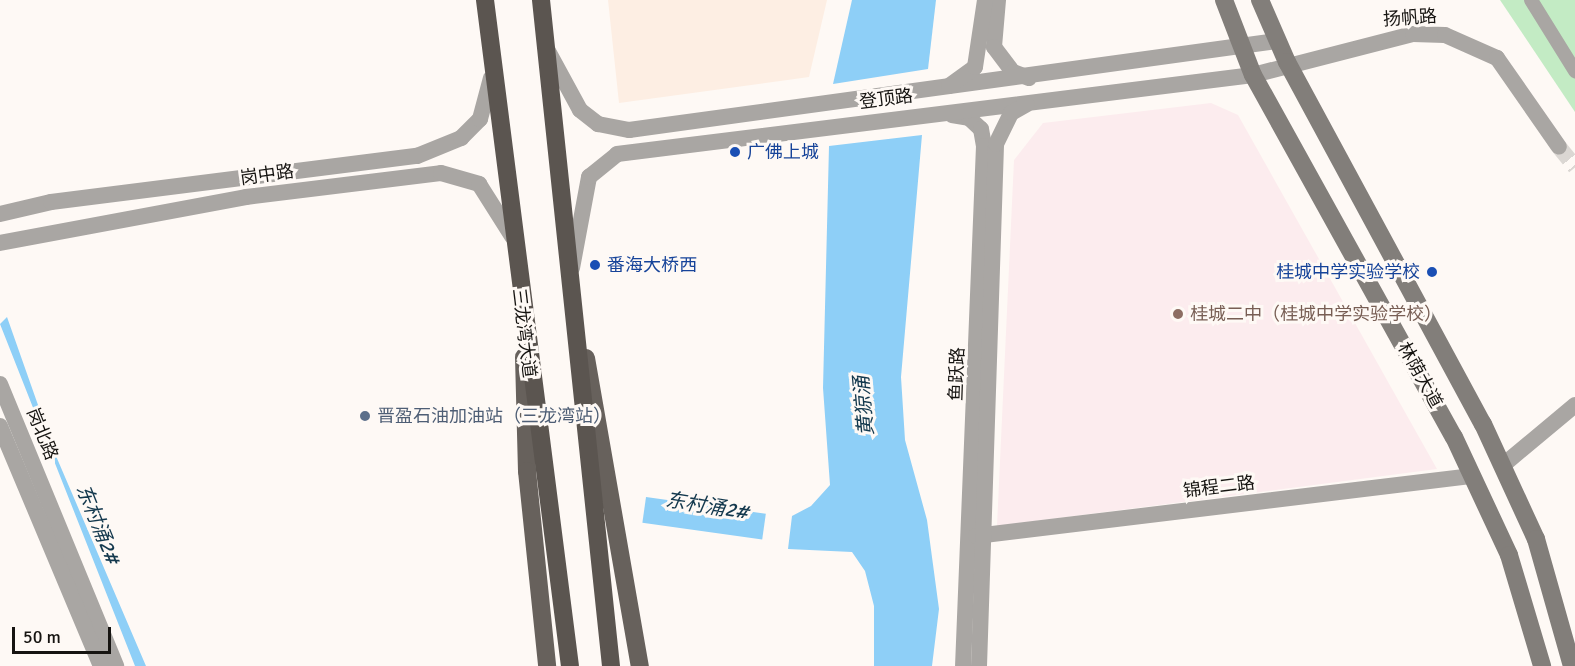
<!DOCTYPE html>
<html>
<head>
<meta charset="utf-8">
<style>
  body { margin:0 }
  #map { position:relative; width:1575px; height:666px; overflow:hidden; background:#fef9f5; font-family:Signika,"Noto Sans SC",sans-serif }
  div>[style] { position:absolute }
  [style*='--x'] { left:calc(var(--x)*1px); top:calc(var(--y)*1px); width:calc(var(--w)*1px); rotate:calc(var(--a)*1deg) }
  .built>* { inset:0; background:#fdeee3 }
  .education>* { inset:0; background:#fcecee }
  .green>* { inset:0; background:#c3ebc4 }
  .water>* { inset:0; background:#8ecff7; transform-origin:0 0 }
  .tertiary-tunnel>* { height:16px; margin-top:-8px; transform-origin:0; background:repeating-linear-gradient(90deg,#dbd7d3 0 16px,transparent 0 24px) }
  .minor>* { height:14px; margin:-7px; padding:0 7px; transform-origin:7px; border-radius:7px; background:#a9a6a3 }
  .tertiary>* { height:16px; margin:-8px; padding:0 8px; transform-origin:8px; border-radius:8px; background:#a9a6a3 }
  .secondary>* { height:18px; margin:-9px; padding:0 9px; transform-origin:9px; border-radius:9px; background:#827e7a }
  .primary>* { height:18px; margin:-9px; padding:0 9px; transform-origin:9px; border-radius:9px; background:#67615c }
  .trunk>* { height:18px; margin:-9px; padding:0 9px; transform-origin:9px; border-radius:9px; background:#5b5550 }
  .dots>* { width:16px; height:16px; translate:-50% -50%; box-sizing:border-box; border:3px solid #fef9f5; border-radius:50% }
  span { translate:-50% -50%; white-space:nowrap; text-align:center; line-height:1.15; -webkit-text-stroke:6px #fef9f5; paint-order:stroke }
  .street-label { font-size:18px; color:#161411 }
  .transit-label { font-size:18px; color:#164399 }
  .left { translate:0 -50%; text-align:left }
  .right { translate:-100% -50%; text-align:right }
  .education-label { font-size:18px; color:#785e54 }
  .service-label { font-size:18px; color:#4e5e75 }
  .water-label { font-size:20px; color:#13384d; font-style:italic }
  .scale { position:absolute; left:12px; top:627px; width:99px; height:27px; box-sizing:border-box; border:3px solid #161411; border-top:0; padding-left:8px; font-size:18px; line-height:21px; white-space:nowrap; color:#161411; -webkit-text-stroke:4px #fef9f5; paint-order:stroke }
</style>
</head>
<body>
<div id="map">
  <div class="built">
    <div style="clip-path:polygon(608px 0,827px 0,809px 77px,619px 103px)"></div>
  </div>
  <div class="education">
    <div style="clip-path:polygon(1211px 103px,1238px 115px,1437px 469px,997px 526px,1014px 160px,1043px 123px)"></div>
  </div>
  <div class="green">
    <div style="clip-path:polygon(1500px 0,1575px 0,1575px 112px)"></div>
  </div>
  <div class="water">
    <div style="clip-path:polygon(852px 0,936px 0,928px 69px,833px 84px)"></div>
    <div style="clip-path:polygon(922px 135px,901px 377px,905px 440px,927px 520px,939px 609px,932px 666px,874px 666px,874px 606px,865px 571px,852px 552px,788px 549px,792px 516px,811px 506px,830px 485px,823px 388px,829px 146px)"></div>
    <div style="clip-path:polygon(7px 317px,56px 456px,146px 666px,135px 666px,0 324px)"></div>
    <div style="left:646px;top:497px;width:121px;height:26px;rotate:8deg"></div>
  </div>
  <div class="tertiary-tunnel">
    <div style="--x:1559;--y:147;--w:26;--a:51"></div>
  </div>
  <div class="minor">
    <div style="--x:1531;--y:0;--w:84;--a:58.2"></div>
  </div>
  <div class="tertiary">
    <div style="--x:998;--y:0;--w:47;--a:94.9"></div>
    <div style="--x:994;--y:47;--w:31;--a:53"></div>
    <div style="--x:1013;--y:72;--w:17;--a:21"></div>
    <div style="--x:548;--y:51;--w:67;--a:61.5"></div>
    <div style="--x:580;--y:110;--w:23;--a:38"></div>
    <div style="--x:598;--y:124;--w:32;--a:11"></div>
    <div style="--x:629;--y:130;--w:654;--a:-7.82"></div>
    <div style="--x:949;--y:86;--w:32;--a:-36"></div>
    <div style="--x:975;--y:67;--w:68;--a:-81.5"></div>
    <div style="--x:952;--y:115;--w:17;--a:10"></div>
    <div style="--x:969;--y:118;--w:16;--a:43"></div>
    <div style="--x:981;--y:129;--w:17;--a:80"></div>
    <div style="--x:984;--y:146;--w:520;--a:92.31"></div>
    <div style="--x:0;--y:214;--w:52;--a:-13.2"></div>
    <div style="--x:51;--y:202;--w:369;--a:-7.2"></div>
    <div style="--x:417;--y:156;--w:48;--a:-22.2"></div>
    <div style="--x:461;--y:138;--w:27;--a:-45"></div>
    <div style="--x:480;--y:119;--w:42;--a:-75"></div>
    <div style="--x:0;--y:243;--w:250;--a:-10.6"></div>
    <div style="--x:246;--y:197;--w:196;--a:-7"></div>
    <div style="--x:441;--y:173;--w:40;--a:16"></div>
    <div style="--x:479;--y:184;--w:62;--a:57.6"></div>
    <div style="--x:572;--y:268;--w:93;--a:-79.4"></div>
    <div style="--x:589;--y:177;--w:36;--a:-39"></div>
    <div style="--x:617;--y:154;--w:641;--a:-7.08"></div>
    <div style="--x:1253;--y:75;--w:165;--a:-14.4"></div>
    <div style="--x:1413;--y:34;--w:32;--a:2"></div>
    <div style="--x:1445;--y:35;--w:57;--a:23.9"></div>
    <div style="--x:1497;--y:58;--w:108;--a:55.1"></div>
    <div style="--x:0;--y:384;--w:305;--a:67.6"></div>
    <div style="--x:0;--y:426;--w:260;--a:67.2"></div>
    <div style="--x:1502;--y:466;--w:95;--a:-39.9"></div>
    <div style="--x:976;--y:536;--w:500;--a:-6.9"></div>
    <div style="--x:979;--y:666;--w:522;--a:-88.13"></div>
    <div style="--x:996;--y:144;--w:34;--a:-64"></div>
    <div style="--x:1011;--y:113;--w:18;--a:-29"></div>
  </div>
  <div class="secondary">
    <div style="--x:1224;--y:0;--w:80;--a:68.9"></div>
    <div style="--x:1253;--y:75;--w:414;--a:61"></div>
    <div style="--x:1454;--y:437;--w:130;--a:65"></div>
    <div style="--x:1509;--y:555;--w:116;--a:73.4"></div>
    <div style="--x:1260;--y:0;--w:68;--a:66.5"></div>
    <div style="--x:1287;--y:62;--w:412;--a:61.6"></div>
    <div style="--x:1483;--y:424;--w:127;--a:65.3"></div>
    <div style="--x:1536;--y:539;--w:132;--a:74.2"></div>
  </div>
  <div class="primary">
    <div style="--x:524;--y:357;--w:114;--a:88.5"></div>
    <div style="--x:527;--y:471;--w:196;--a:84.1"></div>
    <div style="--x:586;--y:358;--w:313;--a:80.1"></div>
  </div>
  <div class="trunk">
    <div style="--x:485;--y:0;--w:671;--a:82.73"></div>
    <div style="--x:541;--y:0;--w:670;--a:84"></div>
  </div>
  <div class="dots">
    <div style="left:735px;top:152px;background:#1a4fb4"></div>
    <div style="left:595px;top:265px;background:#1a4fb4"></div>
    <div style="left:1432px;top:272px;background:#1a4fb4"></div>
    <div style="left:1178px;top:314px;background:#8d6e63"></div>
    <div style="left:365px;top:416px;background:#5c6f8a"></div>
  </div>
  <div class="street-label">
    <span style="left:1410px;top:18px;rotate:-4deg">扬帆路</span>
    <span style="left:886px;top:99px;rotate:-7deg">登顶路</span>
    <span style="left:267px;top:175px;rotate:-8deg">岗中路</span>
    <span style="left:524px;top:333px;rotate:83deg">三龙湾大道</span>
    <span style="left:957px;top:374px;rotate:-88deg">鱼跃路</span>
    <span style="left:1420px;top:375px;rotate:61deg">林荫大道</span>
    <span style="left:42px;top:434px;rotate:68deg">岗北路</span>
    <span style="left:1219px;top:487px;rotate:-7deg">锦程二路</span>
  </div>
  <div class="transit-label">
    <span class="left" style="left:747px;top:152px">广佛上城</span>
    <span class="left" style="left:607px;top:265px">番海大桥西</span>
    <span class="right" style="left:1420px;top:272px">桂城中学实验学校</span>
  </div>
  <div class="education-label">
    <span class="left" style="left:1190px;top:314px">桂城二中（桂城中学实验学校）</span>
  </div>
  <div class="service-label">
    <span class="left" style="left:377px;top:416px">晋盈石油加油站（三龙湾站）</span>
  </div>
  <div class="water-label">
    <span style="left:864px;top:406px;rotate:-95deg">黄猄涌</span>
    <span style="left:707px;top:506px;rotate:9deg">东村涌2#</span>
    <span style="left:98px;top:524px;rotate:68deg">东村涌2#</span>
  </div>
  <div class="scale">50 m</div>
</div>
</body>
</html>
